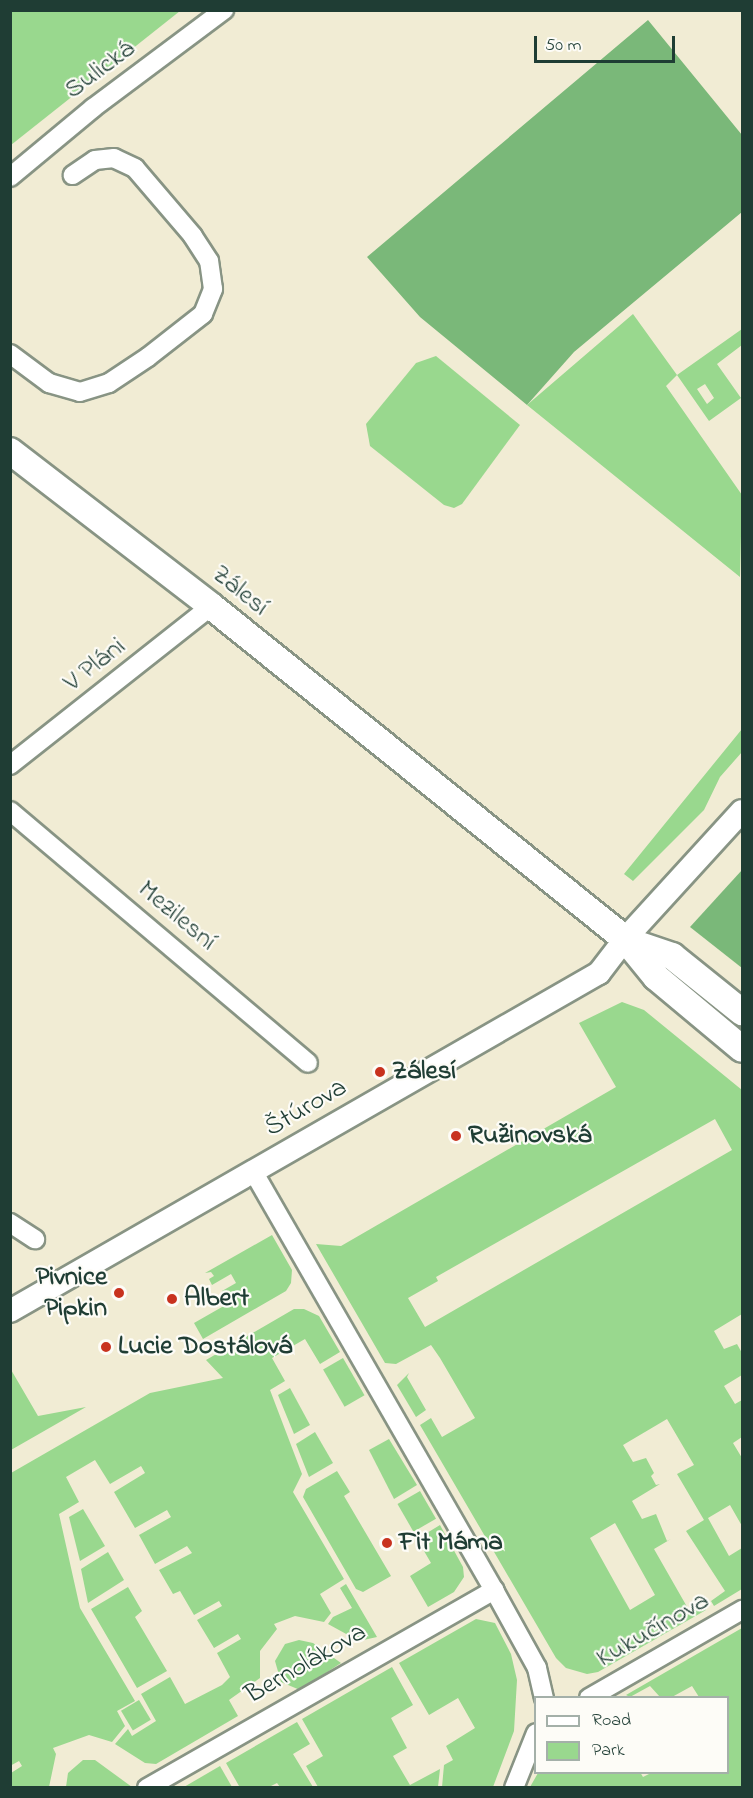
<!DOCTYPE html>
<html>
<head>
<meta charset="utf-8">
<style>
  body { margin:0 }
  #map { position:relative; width:753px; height:1798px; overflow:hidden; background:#f1ecd4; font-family:"Indie Flower",sans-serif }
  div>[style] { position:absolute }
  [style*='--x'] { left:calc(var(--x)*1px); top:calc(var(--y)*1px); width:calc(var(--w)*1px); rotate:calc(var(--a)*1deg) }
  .green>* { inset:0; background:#99d88e; transform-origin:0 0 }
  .forest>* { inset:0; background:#7ab879 }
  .roads { filter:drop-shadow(2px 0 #889484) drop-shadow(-2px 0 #889484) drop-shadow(0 2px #889484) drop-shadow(0 -2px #889484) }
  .minor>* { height:18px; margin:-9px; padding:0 9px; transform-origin:9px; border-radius:9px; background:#fff }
  .tertiary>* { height:22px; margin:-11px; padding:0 11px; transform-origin:11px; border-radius:11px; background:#fff }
  .secondary>* { height:26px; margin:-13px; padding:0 13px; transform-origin:13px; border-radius:13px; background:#fff }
  .dots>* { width:16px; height:16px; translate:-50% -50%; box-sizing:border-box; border:3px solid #fdfcf7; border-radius:50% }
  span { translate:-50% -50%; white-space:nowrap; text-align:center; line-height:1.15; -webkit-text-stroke:4.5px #fdfcf7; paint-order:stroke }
  .street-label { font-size:27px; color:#1f3d34 }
  .poi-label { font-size:27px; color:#1f3d34; font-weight:700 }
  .left { translate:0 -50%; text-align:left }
  .right { translate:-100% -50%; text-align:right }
  .frame { position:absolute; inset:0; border:12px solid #1f3d34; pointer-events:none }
  .legend { position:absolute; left:534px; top:1696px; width:195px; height:78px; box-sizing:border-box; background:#fdfcf7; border:2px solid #a4b0a9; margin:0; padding:8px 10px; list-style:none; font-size:18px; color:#1f3d34 }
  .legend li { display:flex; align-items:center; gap:12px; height:30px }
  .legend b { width:30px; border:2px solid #a4b0a9 }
  .scale { position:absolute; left:534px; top:36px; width:141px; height:27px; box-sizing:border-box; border:3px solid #1f3d34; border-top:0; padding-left:8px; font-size:18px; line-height:21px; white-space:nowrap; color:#1f3d34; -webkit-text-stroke:4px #fdfcf7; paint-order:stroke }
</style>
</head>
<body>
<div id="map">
  <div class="green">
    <div style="clip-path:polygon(11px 10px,180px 10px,180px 11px,11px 145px)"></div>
    <div style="clip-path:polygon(evenodd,633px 314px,677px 375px,742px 329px,742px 345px,717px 364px,741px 398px,709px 421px,677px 375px,666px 386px,742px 495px,740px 577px,527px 405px,633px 314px,705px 384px,714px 398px,707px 404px,697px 389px,705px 384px)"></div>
    <div style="clip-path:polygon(436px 356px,520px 425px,462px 504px,454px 508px,444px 505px,370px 446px,366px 424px,416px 363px)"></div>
    <div style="clip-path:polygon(742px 729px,742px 752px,720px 777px,704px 810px,633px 881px,624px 874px)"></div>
    <div style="clip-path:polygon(evenodd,622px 1002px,644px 1010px,742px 1090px,742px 1314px,714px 1331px,724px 1349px,737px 1344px,742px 1353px,742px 1375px,724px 1386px,735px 1404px,742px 1400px,742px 1437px,733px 1443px,742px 1458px,742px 1526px,730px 1505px,708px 1518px,729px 1556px,742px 1548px,742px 1589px,714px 1606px,711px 1601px,725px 1591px,686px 1531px,704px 1520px,677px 1474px,694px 1465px,667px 1419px,623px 1445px,633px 1462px,646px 1458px,654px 1473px,651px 1476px,656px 1485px,660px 1484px,632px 1501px,642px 1519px,656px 1514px,667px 1541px,671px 1539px,654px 1549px,690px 1612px,703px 1605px,706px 1610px,598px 1672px,587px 1674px,566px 1668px,556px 1658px,420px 1425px,431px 1418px,442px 1437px,475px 1418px,440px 1358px,431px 1345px,396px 1364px,385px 1363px,316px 1244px,341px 1246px,616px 1087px,579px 1023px,622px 1002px,715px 1119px,732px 1150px,425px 1327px,408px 1298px,438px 1281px,436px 1277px,715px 1119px,622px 1002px,615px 1523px,655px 1595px,630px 1610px,590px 1538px,615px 1523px)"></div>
    <div style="clip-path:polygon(272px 1235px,292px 1270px,291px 1283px,286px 1291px,203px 1339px,194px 1323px,229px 1303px,222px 1291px,236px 1283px,231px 1274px,212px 1285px,209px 1279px,214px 1276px,211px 1272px,205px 1273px)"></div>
    <div style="clip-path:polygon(294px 1309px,304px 1309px,319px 1316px,340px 1352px,320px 1364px,305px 1339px,272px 1358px,285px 1381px,270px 1390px,302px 1474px,293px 1492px,344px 1579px,320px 1594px,331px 1613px,324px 1622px,295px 1616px,274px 1624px,277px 1629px,260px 1651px,260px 1678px,229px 1700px,238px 1716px,156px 1764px,145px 1763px,115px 1744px,128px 1729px,132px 1736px,156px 1721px,141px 1694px,170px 1677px,185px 1704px,222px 1685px,230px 1677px,217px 1653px,241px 1639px,238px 1634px,214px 1648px,197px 1620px,222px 1606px,219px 1601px,194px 1615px,180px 1591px,173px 1594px,159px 1570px,192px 1553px,187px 1546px,155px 1564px,139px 1535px,171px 1517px,167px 1510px,135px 1528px,114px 1492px,145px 1473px,141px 1466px,110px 1484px,95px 1460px,66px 1477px,79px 1502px,59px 1514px,80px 1608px,135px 1701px,117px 1711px,125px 1726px,112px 1742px,89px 1735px,53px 1748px,56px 1754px,49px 1787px,11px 1787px,11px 1773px,22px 1766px,19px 1761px,10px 1766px,11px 1473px,150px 1393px,223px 1378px,206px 1360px)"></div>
    <div style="left:343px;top:1358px;width:43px;height:23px;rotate:60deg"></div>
    <div style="clip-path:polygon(10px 1368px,38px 1416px,86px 1407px,11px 1450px)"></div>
    <div style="clip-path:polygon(409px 1373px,407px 1377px,426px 1410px,416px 1417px,397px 1385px)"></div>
    <div style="clip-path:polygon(290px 1388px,310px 1425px,294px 1434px,278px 1395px)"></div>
    <div style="clip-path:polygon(315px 1432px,333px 1463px,309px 1477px,296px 1444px)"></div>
    <div style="clip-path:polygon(389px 1439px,417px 1485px,394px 1499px,369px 1450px)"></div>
    <div style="clip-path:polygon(337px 1471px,350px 1492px,344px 1496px,391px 1576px,363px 1592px,356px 1589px,303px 1497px,306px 1489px)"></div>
    <div style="left:420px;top:1491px;width:32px;height:26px;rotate:60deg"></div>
    <div style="clip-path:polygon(83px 1509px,105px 1546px,80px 1561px,69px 1517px)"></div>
    <div style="clip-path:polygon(440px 1525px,463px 1567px,464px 1577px,454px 1592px,428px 1607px,410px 1576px,431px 1563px,417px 1539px)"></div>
    <div style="clip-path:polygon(108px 1552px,124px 1580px,88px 1603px,81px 1569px)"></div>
    <div style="clip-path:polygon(346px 1584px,377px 1637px,359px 1641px,328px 1624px,333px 1617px,352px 1608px,340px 1588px)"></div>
    <div style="clip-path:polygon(128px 1587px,142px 1611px,135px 1617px,167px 1671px,137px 1688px,91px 1609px)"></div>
    <div style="clip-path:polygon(476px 1619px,495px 1623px,511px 1654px,517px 1680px,514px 1731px,493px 1787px,442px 1787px,444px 1765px,453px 1760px,446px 1746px,475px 1728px,458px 1698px,429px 1715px,399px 1663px)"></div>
    <div style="clip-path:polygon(742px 1628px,742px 1787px,530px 1787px,538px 1773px,640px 1772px,643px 1777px,651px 1773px,728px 1772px,728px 1698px,699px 1697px,692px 1686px,672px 1697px,660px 1697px,650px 1686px,630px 1697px,626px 1695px)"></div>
    <div style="clip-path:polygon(299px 1640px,313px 1643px,341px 1663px,300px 1690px,281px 1682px,275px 1661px,285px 1644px)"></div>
    <div style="clip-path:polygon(392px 1667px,413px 1705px,391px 1718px,407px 1748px,393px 1756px,410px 1785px,440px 1769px,438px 1787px,318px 1787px,306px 1766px,323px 1756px,302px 1719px)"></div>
    <div style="left:139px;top:1700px;width:23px;height:21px;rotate:59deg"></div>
    <div style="clip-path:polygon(297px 1722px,310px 1744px,293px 1754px,313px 1787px,280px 1787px,277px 1783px,269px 1787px,239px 1786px,226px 1763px)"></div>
    <div style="clip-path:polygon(83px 1760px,95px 1760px,132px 1787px,66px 1787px,68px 1773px)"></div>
    <div style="clip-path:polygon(220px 1766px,232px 1787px,184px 1787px)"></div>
  </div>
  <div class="forest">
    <div style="clip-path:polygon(648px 20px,742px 135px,742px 212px,574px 352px,527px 405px,420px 317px,367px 257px)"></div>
    <div style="clip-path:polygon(742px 870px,742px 968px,690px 927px)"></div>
  </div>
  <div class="roads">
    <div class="minor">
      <div style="--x:10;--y:177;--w:108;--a:-39.7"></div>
      <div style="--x:93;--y:108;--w:164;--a:-36.8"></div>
      <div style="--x:10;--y:354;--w:49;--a:36.6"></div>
      <div style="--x:49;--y:383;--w:32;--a:16"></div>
      <div style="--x:80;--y:392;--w:30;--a:-17"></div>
      <div style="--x:109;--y:383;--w:47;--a:-33.7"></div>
      <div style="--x:148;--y:357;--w:70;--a:-38"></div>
      <div style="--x:203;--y:314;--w:27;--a:-68"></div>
      <div style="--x:213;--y:289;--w:28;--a:-98"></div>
      <div style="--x:209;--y:261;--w:30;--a:-123"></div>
      <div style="--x:193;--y:236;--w:89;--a:-130.5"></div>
      <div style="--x:135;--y:168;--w:23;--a:-155"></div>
      <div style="--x:114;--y:158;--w:19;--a:174"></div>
      <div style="--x:95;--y:160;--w:27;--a:146"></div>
      <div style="--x:10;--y:765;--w:256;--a:-38.3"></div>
      <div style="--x:10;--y:811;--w:390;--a:40.2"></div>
      <div style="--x:253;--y:1171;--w:483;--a:60.1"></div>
      <div style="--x:494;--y:1590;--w:89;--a:61.1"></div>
      <div style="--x:537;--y:1668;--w:31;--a:77"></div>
      <div style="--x:10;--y:1223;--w:30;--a:33"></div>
      <div style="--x:589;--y:1698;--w:177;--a:-29.9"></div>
      <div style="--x:147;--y:1788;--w:400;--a:-29.7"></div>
      <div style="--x:514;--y:1788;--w:59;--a:-68.2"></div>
    </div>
    <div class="tertiary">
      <div style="--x:10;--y:1311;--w:679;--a:-29.85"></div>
      <div style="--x:599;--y:973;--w:43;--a:-52.6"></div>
      <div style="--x:625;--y:939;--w:173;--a:-47.6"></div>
    </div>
    <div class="secondary">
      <div style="--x:10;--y:451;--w:254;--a:37.6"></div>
      <div style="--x:211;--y:606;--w:531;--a:38.81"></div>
      <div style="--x:625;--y:939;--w:49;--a:50.8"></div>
      <div style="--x:656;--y:977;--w:112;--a:39.9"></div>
      <div style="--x:625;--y:940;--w:50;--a:18.8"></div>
      <div style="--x:672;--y:956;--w:90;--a:38.7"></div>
    </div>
  </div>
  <div class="dots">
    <div style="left:380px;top:1072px;background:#c8321e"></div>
    <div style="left:456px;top:1136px;background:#c8321e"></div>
    <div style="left:119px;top:1293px;background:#c8321e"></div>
    <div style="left:172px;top:1299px;background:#c8321e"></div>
    <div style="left:106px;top:1347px;background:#c8321e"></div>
    <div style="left:387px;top:1543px;background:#c8321e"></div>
  </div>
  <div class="street-label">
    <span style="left:100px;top:70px;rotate:-37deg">Sulická</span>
    <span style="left:240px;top:591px;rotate:39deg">Zálesí</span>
    <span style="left:95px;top:665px;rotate:-38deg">V Pláni</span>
    <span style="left:177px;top:916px;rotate:40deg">Mezilesní</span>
    <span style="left:306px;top:1108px;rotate:-30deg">Štúrova</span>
    <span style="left:653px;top:1630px;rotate:-30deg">Kukučínova</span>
    <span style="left:306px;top:1664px;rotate:-30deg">Bernolákova</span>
  </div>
  <div class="poi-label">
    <span class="left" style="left:392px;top:1072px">Zálesí</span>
    <span class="left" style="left:468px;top:1136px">Ružinovská</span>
    <span class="right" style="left:107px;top:1293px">Pivnice<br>Pipkin</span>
    <span class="left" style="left:184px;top:1299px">Albert</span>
    <span class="left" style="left:118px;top:1347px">Lucie Dostálová</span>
    <span class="left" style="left:399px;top:1543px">Fit Máma</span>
  </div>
  <div class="frame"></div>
  <ul class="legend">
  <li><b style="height:8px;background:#fff"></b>Road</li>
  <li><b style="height:16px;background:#99d88e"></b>Park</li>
  </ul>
  <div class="scale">50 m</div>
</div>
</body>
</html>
